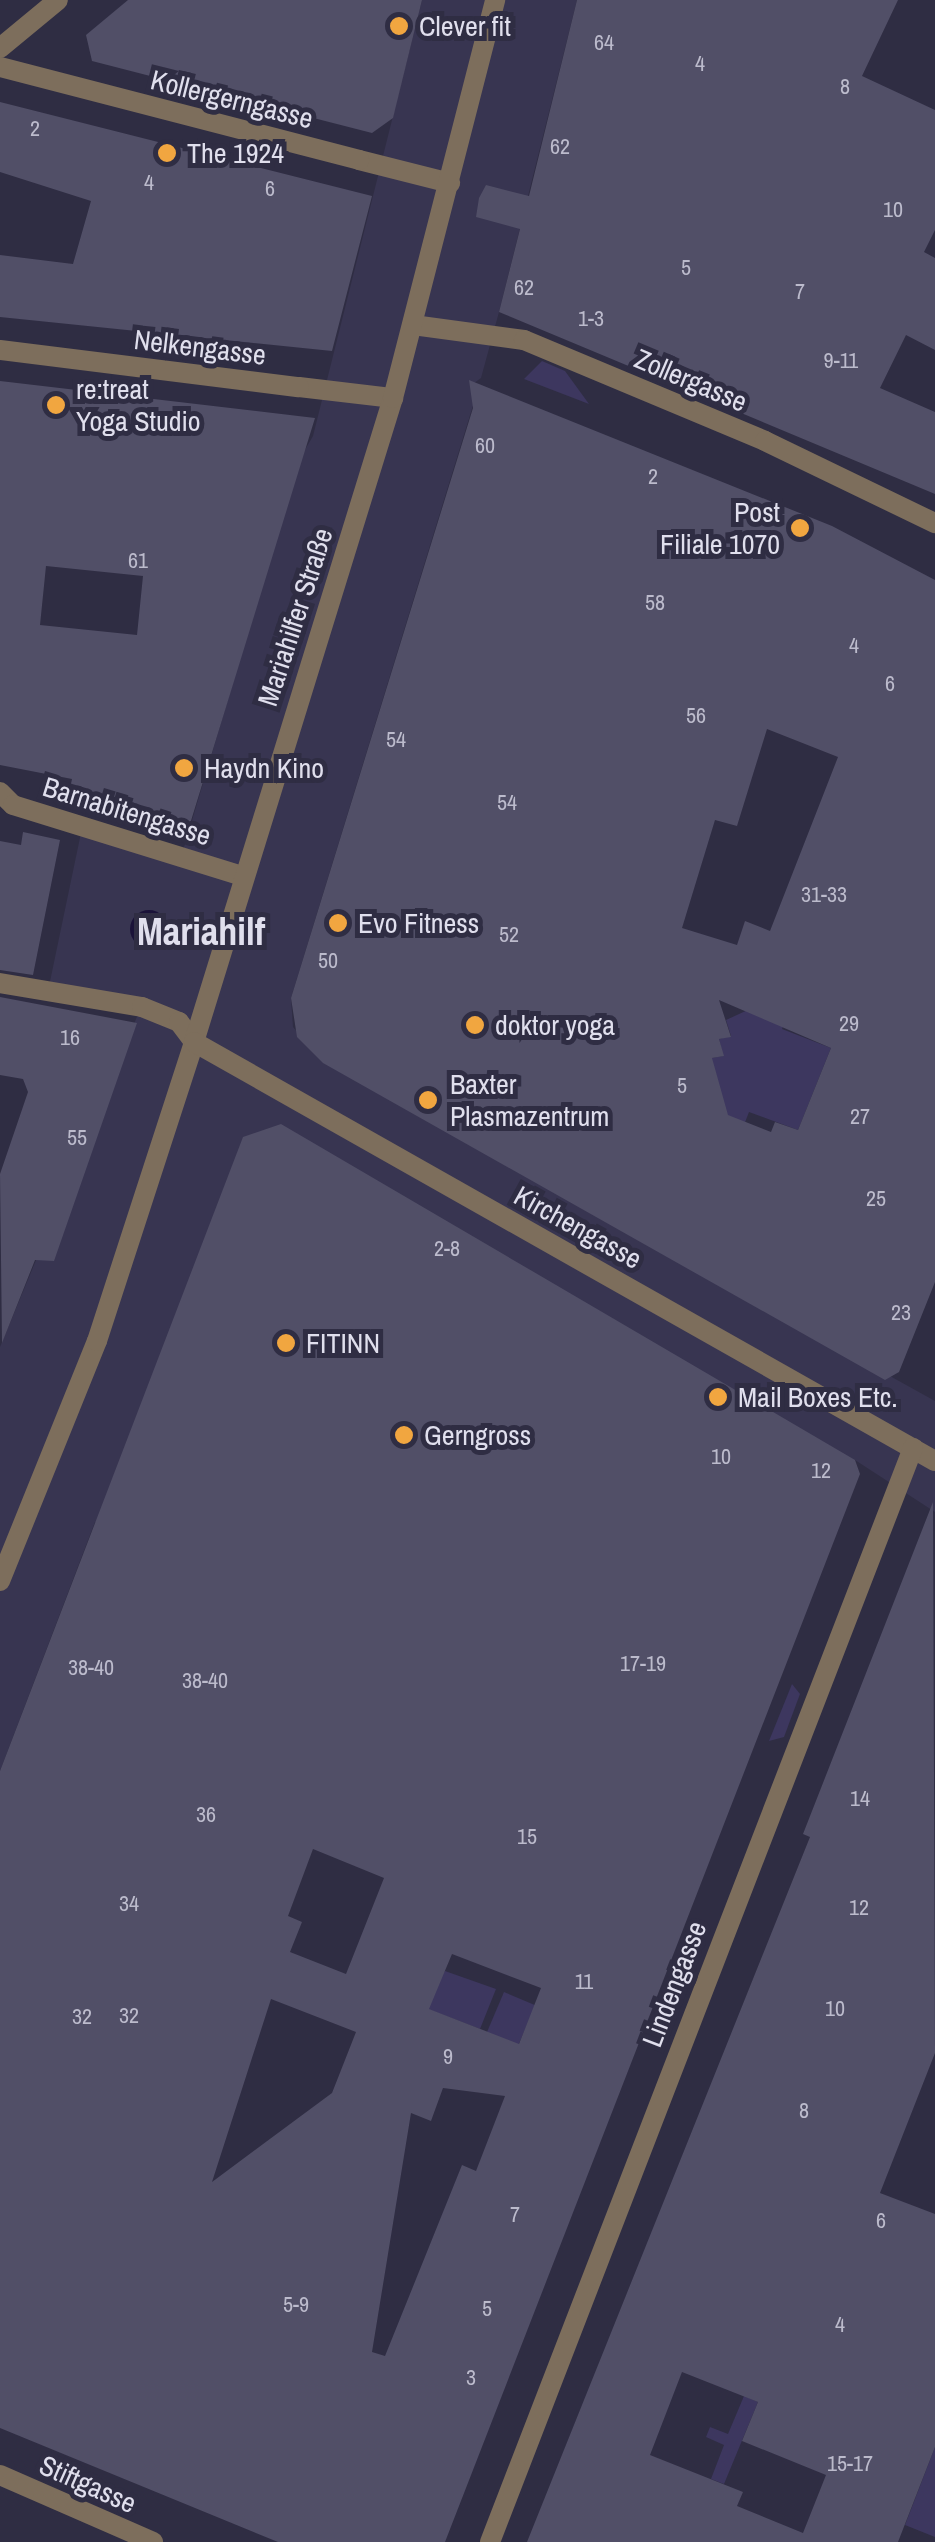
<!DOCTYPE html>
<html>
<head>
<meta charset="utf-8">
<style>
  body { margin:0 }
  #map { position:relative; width:935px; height:2542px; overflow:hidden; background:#2f2d43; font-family:"Archivo Narrow",sans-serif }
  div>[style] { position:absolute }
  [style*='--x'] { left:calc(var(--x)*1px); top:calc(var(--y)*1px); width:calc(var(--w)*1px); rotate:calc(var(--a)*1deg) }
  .built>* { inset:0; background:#383551 }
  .green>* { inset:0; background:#3d375f; transform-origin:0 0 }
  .water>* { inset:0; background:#1a1239 }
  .round { border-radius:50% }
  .building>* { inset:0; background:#514f67 }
  .pedestrian>* { height:20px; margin:-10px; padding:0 10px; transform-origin:10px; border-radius:10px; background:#7d6e5c }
  .minor>* { height:20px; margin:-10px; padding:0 10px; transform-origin:10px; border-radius:10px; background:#7d6e5c }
  .dots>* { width:28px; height:28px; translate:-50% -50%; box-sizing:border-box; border:5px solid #2f2d43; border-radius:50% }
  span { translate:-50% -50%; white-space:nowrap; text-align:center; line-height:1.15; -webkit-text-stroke:10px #2f2d43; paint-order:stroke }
  .number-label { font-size:22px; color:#bcbbcc }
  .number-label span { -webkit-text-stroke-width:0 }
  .poi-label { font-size:28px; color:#e0dfed }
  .left { translate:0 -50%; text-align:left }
  .right { translate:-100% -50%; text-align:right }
  .street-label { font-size:28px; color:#e0dfed }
  .district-label { font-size:38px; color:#e0dfed; font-weight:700 }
</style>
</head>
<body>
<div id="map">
  <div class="built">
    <div style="clip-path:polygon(422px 0,577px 0,499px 312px,481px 378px,470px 386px,475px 399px,291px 998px,293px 1027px,324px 1062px,935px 1401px,935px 1512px,855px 1460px,411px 1644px,95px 1522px,0 1771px,0 1347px,141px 1007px,48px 991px,82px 828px,182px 854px,299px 460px,313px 436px)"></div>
  </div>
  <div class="green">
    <div style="clip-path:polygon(542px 361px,565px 371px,589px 404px,524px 379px)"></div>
    <div style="clip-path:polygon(798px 987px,782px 1029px,831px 1048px,798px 1130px,749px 1112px,720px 1187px,712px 1058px,723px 1056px,719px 1039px,731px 1036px,726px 1020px)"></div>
    <div style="clip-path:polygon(792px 1684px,800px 1694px,784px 1737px,769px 1741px)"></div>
    <div style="clip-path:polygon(445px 1971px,496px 1989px,480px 2029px,417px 2005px)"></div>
    <div style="left:504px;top:1992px;width:34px;height:44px;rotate:23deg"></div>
    <div style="clip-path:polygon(744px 2396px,758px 2402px,724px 2484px,711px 2479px,724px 2445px,706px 2437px,710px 2427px,728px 2434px)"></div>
    <div style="clip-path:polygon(935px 2447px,935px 2537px,905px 2525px)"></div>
  </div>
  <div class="water">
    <div class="round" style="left:130px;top:910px;width:38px;height:38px"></div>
  </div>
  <div class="building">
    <div style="clip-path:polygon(128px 0,422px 0,393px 118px,372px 133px,92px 61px,86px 35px)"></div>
    <div style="clip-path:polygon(577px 0,898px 0,862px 76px,935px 110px,935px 230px,924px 252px,935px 258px,935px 350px,906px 335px,880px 388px,935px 412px,935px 494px,499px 312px,520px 229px,476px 217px,479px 198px,486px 185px,529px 196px)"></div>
    <div style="clip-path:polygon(0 102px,372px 196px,332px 351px,0 317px,0 255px,73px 264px,91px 201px,0 172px)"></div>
    <div style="clip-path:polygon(evenodd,469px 380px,832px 526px,935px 580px,935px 1282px,899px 1372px,885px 1380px,323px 1063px,297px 1037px,291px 998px,473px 408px,469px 380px,767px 729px,838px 757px,770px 931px,745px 921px,737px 945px,682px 928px,715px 820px,737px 826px,767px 729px,469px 380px,719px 1000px,831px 1048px,798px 1130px,775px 1122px,771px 1132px,728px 1115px,712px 1058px,724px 1056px,719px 1039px,731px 1037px,719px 1000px)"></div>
    <div style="clip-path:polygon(evenodd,0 381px,315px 418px,186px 837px,67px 802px,72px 779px,0 765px,0 381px,46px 566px,143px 576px,137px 635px,40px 625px,46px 566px)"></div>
    <div style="clip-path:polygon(23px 832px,60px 840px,33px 975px,0 970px,0 841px,21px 845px)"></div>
    <div style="clip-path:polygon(0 997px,137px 1023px,54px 1261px,35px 1260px,2px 1343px,0 1174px,28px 1092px,23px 1079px,0 1075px)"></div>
    <div style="clip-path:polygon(evenodd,281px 1124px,855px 1460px,860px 1474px,445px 2542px,278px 2542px,0 2428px,0 1771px,243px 1137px,281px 1124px,313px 1849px,384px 1878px,346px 1974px,290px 1952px,302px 1922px,288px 1916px,313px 1849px,281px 1124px,452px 1954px,541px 1988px,519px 2044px,429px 2009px,452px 1954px,281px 1124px,271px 1999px,356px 2032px,332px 2093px,212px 2182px,271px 1999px,281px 1124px,443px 2088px,505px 2096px,476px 2171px,462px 2165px,385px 2356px,372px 2352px,411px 2113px,431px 2121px,443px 2088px)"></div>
    <div style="clip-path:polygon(evenodd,933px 1502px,935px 2053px,880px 2193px,935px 2214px,935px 2447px,898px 2542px,527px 2542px,810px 1837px,803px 1834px,933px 1502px,682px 2372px,758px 2402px,742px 2441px,826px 2475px,803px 2533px,737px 2506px,743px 2492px,650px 2455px,682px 2372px)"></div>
  </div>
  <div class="pedestrian">
    <div style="--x:359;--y:160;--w:94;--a:14.2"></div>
    <div style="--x:413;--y:325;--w:112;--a:7.7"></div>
    <div style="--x:524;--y:340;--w:261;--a:22.7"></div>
    <div style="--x:299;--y:387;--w:95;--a:6.7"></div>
    <div style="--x:0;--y:792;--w:18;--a:45"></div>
    <div style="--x:13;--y:805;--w:240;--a:17.2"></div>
    <div style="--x:0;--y:983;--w:144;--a:9.6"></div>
    <div style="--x:142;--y:1007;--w:40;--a:22"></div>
    <div style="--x:179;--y:1022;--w:25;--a:53"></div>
    <div style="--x:194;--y:1042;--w:674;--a:-72.83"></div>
    <div style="--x:393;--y:398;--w:411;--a:-75.6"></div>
  </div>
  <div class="minor">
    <div style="--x:0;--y:48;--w:75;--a:-39.6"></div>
    <div style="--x:0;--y:67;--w:371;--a:14.5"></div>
    <div style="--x:0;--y:350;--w:301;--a:7.1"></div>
    <div style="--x:765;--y:441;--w:189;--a:25.8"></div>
    <div style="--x:0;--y:1581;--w:259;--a:-68"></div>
    <div style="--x:97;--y:1341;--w:314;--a:-72"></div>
    <div style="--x:194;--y:1042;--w:851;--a:29.49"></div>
    <div style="--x:0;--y:2475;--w:167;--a:23.6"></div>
    <div style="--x:490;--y:2542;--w:1173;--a:-68.86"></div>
  </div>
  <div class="dots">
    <div style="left:399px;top:26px;background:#f1a640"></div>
    <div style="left:167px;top:153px;background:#f1a640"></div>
    <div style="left:56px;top:405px;background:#f1a640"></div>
    <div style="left:800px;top:528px;background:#f1a640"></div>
    <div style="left:184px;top:768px;background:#f1a640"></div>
    <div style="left:338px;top:923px;background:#f1a640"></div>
    <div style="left:475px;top:1025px;background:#f1a640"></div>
    <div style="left:428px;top:1100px;background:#f1a640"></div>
    <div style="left:286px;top:1343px;background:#f1a640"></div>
    <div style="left:718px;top:1397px;background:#f1a640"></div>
    <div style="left:404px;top:1435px;background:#f1a640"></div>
  </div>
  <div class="number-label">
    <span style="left:604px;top:43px">64</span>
    <span style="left:700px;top:64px">4</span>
    <span style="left:845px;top:87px">8</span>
    <span style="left:35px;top:129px">2</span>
    <span style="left:560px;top:147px">62</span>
    <span style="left:149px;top:183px">4</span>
    <span style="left:270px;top:189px">6</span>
    <span style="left:893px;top:210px">10</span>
    <span style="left:686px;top:268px">5</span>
    <span style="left:524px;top:288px">62</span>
    <span style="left:800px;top:292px">7</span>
    <span style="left:591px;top:319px">1-3</span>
    <span style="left:841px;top:361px">9-11</span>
    <span style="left:485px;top:446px">60</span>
    <span style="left:653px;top:477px">2</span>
    <span style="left:138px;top:561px">61</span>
    <span style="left:655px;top:603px">58</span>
    <span style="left:854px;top:646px">4</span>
    <span style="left:890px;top:684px">6</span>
    <span style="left:696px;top:716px">56</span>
    <span style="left:396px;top:740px">54</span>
    <span style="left:507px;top:803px">54</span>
    <span style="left:824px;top:895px">31-33</span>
    <span style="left:509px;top:935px">52</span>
    <span style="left:328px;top:961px">50</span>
    <span style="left:849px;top:1024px">29</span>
    <span style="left:70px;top:1038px">16</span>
    <span style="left:682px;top:1086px">5</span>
    <span style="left:860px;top:1117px">27</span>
    <span style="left:77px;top:1138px">55</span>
    <span style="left:876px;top:1199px">25</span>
    <span style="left:447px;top:1249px">2-8</span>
    <span style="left:901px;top:1313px">23</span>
    <span style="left:721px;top:1457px">10</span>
    <span style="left:821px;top:1471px">12</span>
    <span style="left:643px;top:1664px">17-19</span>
    <span style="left:91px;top:1668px">38-40</span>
    <span style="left:205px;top:1681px">38-40</span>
    <span style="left:860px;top:1799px">14</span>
    <span style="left:206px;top:1815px">36</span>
    <span style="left:527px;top:1837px">15</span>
    <span style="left:129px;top:1904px">34</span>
    <span style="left:859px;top:1908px">12</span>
    <span style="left:584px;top:1982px">11</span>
    <span style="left:835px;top:2009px">10</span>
    <span style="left:129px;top:2016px">32</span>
    <span style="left:82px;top:2017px">32</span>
    <span style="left:448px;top:2057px">9</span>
    <span style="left:804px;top:2111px">8</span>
    <span style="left:515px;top:2215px">7</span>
    <span style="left:881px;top:2221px">6</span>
    <span style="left:296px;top:2305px">5-9</span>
    <span style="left:487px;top:2309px">5</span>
    <span style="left:840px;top:2325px">4</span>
    <span style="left:471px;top:2378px">3</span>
    <span style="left:850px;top:2464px">15-17</span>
  </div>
  <div class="poi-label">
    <span class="left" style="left:419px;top:26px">Clever fit</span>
    <span class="left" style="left:187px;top:153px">The 1924</span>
    <span class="left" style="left:76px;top:405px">re:treat<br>Yoga Studio</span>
    <span class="right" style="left:780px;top:528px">Post<br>Filiale 1070</span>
    <span class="left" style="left:204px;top:768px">Haydn Kino</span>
    <span class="left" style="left:358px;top:923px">Evo Fitness</span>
    <span class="left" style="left:495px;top:1025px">doktor yoga</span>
    <span class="left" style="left:450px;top:1100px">Baxter<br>Plasmazentrum</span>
    <span class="left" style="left:306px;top:1343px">FITINN</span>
    <span class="left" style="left:738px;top:1397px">Mail Boxes Etc.</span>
    <span class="left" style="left:424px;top:1435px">Gerngross</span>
  </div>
  <div class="street-label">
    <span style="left:232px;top:99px;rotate:14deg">Kollergerngasse</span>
    <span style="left:200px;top:347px;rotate:7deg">Nelkengasse</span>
    <span style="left:691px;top:380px;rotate:23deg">Zollergasse</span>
    <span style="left:295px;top:617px;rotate:-72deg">Mariahilfer Straße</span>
    <span style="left:127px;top:811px;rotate:17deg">Barnabitengasse</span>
    <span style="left:578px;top:1227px;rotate:29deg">Kirchengasse</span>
    <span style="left:674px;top:1984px;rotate:-69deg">Lindengasse</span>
    <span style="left:88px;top:2484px;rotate:24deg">Stiftgasse</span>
  </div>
  <div class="district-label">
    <span style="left:201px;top:932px">Mariahilf</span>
  </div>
</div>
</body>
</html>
